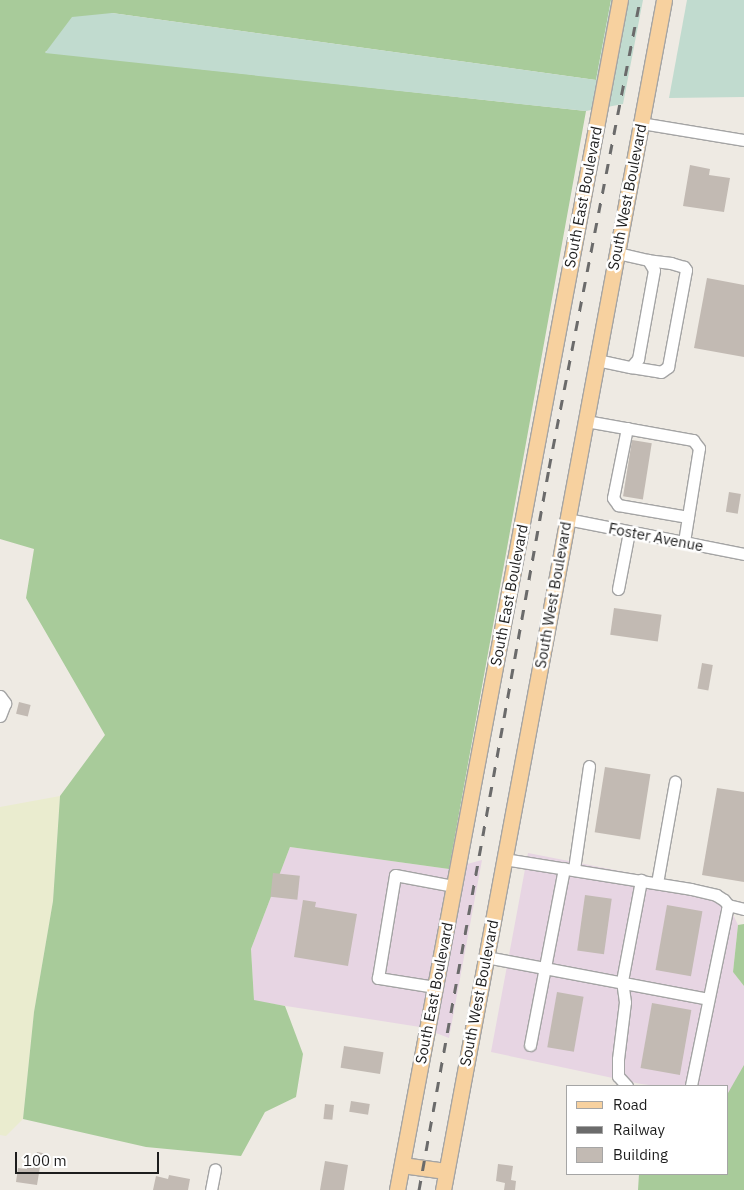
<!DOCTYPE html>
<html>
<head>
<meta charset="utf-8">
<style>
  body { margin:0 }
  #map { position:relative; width:744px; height:1190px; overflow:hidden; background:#eeeae3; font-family:"IBM Plex Sans",sans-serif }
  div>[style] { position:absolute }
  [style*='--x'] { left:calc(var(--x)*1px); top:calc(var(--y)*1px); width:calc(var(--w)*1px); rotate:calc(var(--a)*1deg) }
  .industrial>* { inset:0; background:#e7d5e3 }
  .farmland>* { inset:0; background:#eaeccf }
  .forest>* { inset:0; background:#a8cb9a }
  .wetland>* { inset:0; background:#c1dbcf }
  .building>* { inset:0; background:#c2bab3; transform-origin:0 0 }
  .roads { filter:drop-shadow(1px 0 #a4a4a4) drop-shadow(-1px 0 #a4a4a4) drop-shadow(0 1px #a4a4a4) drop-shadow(0 -1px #a4a4a4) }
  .minor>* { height:11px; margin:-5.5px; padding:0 5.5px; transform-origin:5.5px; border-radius:5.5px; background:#fff }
  .major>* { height:15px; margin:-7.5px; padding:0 7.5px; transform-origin:7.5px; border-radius:7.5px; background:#f7d19f }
  .rail>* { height:3px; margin-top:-1.5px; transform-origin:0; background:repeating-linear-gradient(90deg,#6b6b6b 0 10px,transparent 0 20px) }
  span { translate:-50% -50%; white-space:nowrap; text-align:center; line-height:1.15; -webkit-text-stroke:5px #fff; paint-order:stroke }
  .street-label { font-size:15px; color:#1d1d1d }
  .legend { position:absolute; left:566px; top:1085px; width:162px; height:90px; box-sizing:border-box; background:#fff; border:1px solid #a5a5a5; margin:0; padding:6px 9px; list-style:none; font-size:15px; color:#1d1d1d }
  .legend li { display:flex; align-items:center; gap:10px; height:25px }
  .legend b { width:25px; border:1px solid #a5a5a5 }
  .scale { position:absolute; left:15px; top:1152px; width:144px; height:22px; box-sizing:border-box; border:2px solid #1d1d1d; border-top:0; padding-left:6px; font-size:15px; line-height:18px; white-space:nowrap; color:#1d1d1d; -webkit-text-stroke:4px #fff; paint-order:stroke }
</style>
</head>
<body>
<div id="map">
  <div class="industrial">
    <div style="clip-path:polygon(290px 847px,449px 869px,482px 860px,449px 1038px,420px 1027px,254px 1001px,251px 949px)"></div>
    <div style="clip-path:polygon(528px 853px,722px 891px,738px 925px,733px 972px,744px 986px,744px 1098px,728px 1096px,728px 1086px,657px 1086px,641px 1084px,491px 1052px)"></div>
  </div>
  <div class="farmland">
    <div style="clip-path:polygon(60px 796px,53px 901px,34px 1012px,23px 1119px,6px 1136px,0 1135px,0 807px)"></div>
  </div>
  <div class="forest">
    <div style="clip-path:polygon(0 0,611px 0,596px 80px,112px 13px,45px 52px,586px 111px,449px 869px,290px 847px,251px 949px,254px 1000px,285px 1006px,303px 1054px,296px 1097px,265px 1112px,241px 1156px,146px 1147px,23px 1119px,34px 1012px,53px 901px,60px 796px,105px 735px,26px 598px,34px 549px,0 539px)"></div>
    <div style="clip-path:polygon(744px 924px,744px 986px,733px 972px,738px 925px)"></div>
    <div style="clip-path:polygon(744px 1065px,744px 1190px,638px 1190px,639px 1174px,728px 1174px,728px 1093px)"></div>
  </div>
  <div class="wetland">
    <div style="clip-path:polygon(611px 0,643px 0,623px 104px,586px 111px,45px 53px,72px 17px,112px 13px,596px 80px)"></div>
    <div style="clip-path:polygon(687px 0,744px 0,744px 97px,669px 98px)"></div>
  </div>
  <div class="building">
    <div style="clip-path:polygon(690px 165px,710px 169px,709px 175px,730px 178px,724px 212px,683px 206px)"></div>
    <div style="clip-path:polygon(707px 278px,744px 285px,744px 357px,694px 348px)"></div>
    <div style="left:632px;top:440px;width:20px;height:57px;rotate:9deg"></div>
    <div style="left:729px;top:492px;width:12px;height:20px;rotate:9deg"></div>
    <div style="left:614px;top:608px;width:48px;height:27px;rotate:8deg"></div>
    <div style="left:702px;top:663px;width:11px;height:26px;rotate:10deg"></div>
    <div style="left:19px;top:702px;width:12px;height:12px;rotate:14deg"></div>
    <div style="left:605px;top:767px;width:46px;height:66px;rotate:9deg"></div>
    <div style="clip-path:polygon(717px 788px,744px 792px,744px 882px,702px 875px)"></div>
    <div style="left:273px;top:873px;width:27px;height:24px;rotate:6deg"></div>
    <div style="left:585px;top:895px;width:27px;height:56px;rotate:8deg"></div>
    <div style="clip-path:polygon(303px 900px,316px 902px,315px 907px,357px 914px,348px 966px,294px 957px)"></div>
    <div style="left:667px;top:905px;width:36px;height:66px;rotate:10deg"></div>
    <div style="left:557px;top:992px;width:27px;height:56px;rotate:10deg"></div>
    <div style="left:652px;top:1003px;width:40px;height:66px;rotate:10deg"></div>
    <div style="left:344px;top:1046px;width:40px;height:22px;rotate:9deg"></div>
    <div style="left:351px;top:1101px;width:19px;height:11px;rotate:9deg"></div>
    <div style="left:325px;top:1104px;width:9px;height:15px;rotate:6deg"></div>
    <div style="left:37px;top:1152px;width:11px;height:11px;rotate:10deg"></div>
    <div style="clip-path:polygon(325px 1161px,348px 1165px,344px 1190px,320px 1190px)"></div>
    <div style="clip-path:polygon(498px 1164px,513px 1166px,511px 1180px,516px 1181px,515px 1190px,504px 1190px,505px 1183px,496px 1181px)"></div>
    <div style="clip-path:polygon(27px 1165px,40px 1167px,37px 1185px,16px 1182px,18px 1168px,27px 1169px)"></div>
    <div style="clip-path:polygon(169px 1175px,190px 1179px,188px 1190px,153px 1190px,156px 1176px,168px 1179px)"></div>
  </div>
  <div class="roads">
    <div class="minor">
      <div style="--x:641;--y:123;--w:104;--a:9.4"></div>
      <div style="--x:597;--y:360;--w:35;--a:12"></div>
      <div style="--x:631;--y:367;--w:11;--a:-49"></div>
      <div style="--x:638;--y:359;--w:90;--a:-79.8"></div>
      <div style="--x:654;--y:270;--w:12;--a:-121"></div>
      <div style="--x:648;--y:260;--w:32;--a:-167"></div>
      <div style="--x:631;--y:367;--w:30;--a:9"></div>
      <div style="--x:661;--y:372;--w:9;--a:-36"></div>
      <div style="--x:668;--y:367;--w:99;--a:-79.5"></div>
      <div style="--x:686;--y:270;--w:4;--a:-124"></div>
      <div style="--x:684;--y:267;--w:14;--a:-163"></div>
      <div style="--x:671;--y:263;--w:23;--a:-173"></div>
      <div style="--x:586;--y:421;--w:109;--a:10.1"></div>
      <div style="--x:693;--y:440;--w:10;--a:53"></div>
      <div style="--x:699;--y:448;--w:95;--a:99.1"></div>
      <div style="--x:627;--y:428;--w:71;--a:101.3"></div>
      <div style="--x:613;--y:498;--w:9;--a:54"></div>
      <div style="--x:618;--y:505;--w:71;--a:9.7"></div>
      <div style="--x:567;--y:519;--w:180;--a:11.2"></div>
      <div style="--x:618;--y:589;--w:58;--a:-79.1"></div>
      <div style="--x:0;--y:696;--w:9;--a:54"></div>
      <div style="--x:5;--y:703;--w:14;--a:111"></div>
      <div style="--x:504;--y:859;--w:189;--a:9.1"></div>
      <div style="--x:691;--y:889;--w:26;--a:13"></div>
      <div style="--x:716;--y:895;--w:9;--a:32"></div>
      <div style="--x:724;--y:900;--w:6;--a:51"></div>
      <div style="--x:728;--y:905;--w:5;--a:101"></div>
      <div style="--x:727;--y:910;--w:180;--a:101.6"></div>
      <div style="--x:574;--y:869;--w:104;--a:-81.7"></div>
      <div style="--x:657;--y:883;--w:103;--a:-79.9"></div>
      <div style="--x:728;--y:905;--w:16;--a:14"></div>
      <div style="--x:486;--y:957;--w:226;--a:10.7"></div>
      <div style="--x:435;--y:987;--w:58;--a:-171"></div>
      <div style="--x:378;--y:978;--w:104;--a:-80.6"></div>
      <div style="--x:395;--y:875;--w:60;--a:10.6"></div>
      <div style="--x:530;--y:1045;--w:180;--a:-79.1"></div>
      <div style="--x:627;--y:1086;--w:13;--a:-132"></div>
      <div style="--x:618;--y:1076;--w:17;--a:-90"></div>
      <div style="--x:618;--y:1059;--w:57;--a:-83"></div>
      <div style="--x:625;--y:1002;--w:21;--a:-98"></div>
      <div style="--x:622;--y:981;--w:103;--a:-79.3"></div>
      <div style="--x:211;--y:1190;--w:21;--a:-79"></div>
    </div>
    <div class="major">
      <div style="--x:402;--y:1165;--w:44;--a:7.8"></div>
      <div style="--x:397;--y:1190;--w:1211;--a:-79.39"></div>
      <div style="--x:443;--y:1190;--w:1210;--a:-79.48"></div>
    </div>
  </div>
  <div class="rail">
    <div style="--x:419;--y:1190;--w:734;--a:-79.79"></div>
    <div style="--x:549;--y:468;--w:477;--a:-79"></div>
  </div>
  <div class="street-label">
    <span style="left:583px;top:197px;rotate:-79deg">South East Boulevard</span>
    <span style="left:627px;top:197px;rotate:-79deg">South West Boulevard</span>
    <span style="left:656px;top:537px;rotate:11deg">Foster Avenue</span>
    <span style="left:509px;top:595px;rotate:-79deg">South East Boulevard</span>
    <span style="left:553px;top:595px;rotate:-80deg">South West Boulevard</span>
    <span style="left:434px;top:993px;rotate:-79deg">South East Boulevard</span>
    <span style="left:479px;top:993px;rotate:-79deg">South West Boulevard</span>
  </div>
  <ul class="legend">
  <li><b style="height:6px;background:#f7d19f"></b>Road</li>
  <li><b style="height:6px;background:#6b6b6b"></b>Railway</li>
  <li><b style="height:14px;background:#c2bab3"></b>Building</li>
  </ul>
  <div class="scale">100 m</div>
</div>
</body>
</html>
